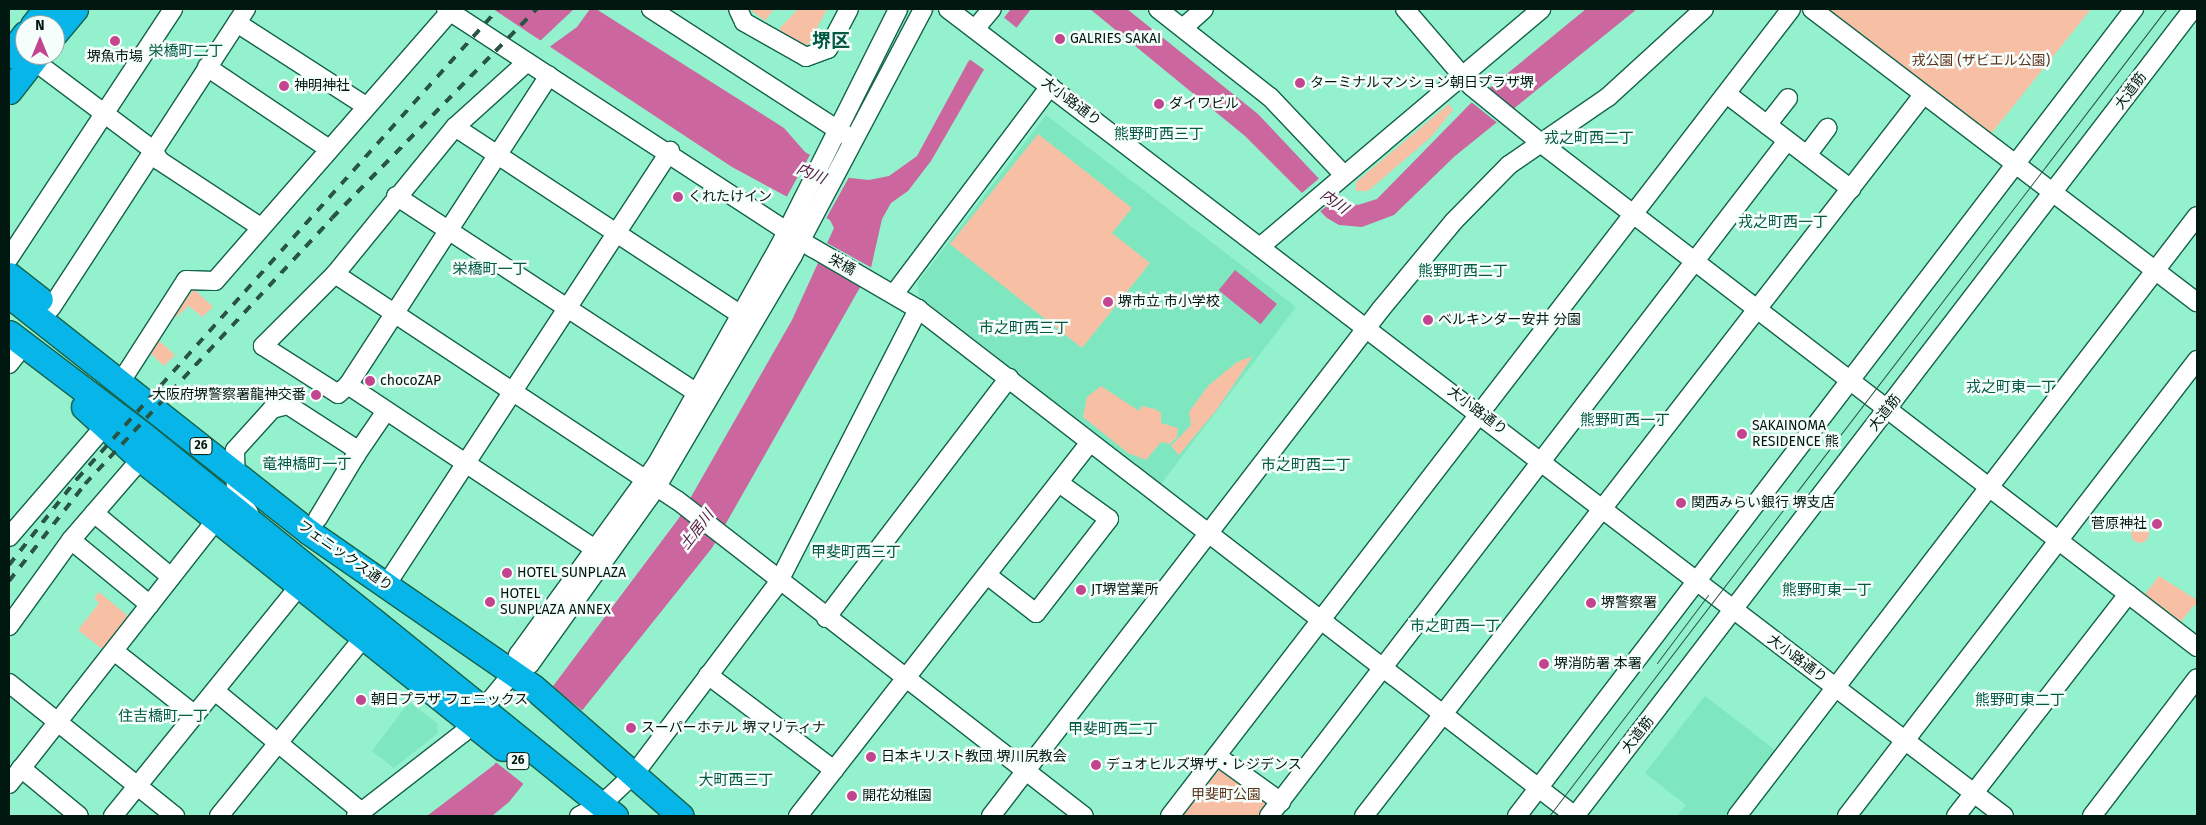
<!DOCTYPE html>
<html>
<head>
<meta charset="utf-8">
<style>
  body { margin:0 }
  #map { position:relative; width:2206px; height:825px; overflow:hidden; background:#93f2cd; font-family:"Fira Sans","Noto Sans JP",sans-serif }
  div>[style] { position:absolute }
  [style*='--x'] { left:calc(var(--x)*1px); top:calc(var(--y)*1px); width:calc(var(--w)*1px); rotate:calc(var(--a)*1deg) }
  .built>* { inset:0; background:#7ee7c0 }
  .green>* { inset:0; background:#f7c0a5 }
  .round { border-radius:50% }
  .water>* { inset:0; background:#cc669e; transform-origin:0 0 }
  .pier>* { inset:0; background:#93f2cd; transform-origin:0 0 }
  .roads { filter:drop-shadow(1px 0 #14634b) drop-shadow(-1px 0 #14634b) drop-shadow(0 1px #14634b) drop-shadow(0 -1px #14634b) }
  .minor>* { height:18px; margin:-9px; padding:0 9px; transform-origin:9px; border-radius:9px; background:#fff }
  .highway>* { height:25px; margin:-12.5px; padding:0 12.5px; transform-origin:12.5px; border-radius:12.5px; background:#08b5e9 }
  .tram>* { height:1px; margin:-0.5px; padding:0 0.5px; transform-origin:0.5px; border-radius:0.5px; background:#295444 }
  .rail>* { height:4px; margin-top:-2px; transform-origin:0; background:repeating-linear-gradient(90deg,#295444 0 9px,transparent 0 18px) }
  .dots>* { width:14px; height:14px; translate:-50% -50%; box-sizing:border-box; border:2px solid #f6fefb; border-radius:50% }
  span { translate:-50% -50%; white-space:nowrap; text-align:center; line-height:1.15; -webkit-text-stroke:5px #f6fefb; paint-order:stroke }
  .shield-label span { padding:1px 4px; background:#f6fefb; border:1px solid; border-radius:4px; -webkit-text-stroke-width:0 }
  .shield-label { font-size:12px; color:#00180f; font-weight:700 }
  .poi-label { font-size:14px; color:#00180f }
  .left { translate:0 -50%; text-align:left }
  .right { translate:-100% -50%; text-align:right }
  .park-label { font-size:14px; color:#5d331d }
  .street-label { font-size:14px; color:#00180f }
  .neighbourhood-label { font-size:15px; color:#035942 }
  .water-label { font-size:15px; color:#56163d; font-style:italic }
  .district-label { font-size:19px; color:#035942; font-weight:700 }
  .frame { position:absolute; inset:0; border:10px solid #00180f; pointer-events:none }
  .north { position:absolute; left:15px; top:15px; width:50px; height:50px; box-sizing:border-box; background:#f6fefb; border:1px solid #94a29d; border-radius:50%; rotate:0deg; font-size:14px; font-weight:700; line-height:20px; text-align:center; color:#00180f }
  .north::after { content:''; display:block; margin:auto; width:18px; height:22px; background:#c3448f; clip-path:polygon(50% 0,100% 100%,50% 72%,0 100%) }
</style>
</head>
<body>
<div id="map">
  <div class="built">
    <div style="clip-path:polygon(1046px 115px,1296px 307px,1161px 484px,919px 296px,918px 282px)"></div>
    <div style="clip-path:polygon(1705px 696px,1779px 753px,1730px 816px,1677px 816px,1686px 805px,1645px 773px)"></div>
    <div style="clip-path:polygon(409px 702px,437px 723px,438px 733px,394px 768px,372px 751px)"></div>
  </div>
  <div class="green">
    <div style="clip-path:polygon(774px 9px,765px 21px,751px 10px,751px 9px)"></div>
    <div style="clip-path:polygon(798px 9px,827px 9px,808px 45px,800px 45px,779px 29px)"></div>
    <div style="clip-path:polygon(1829px 9px,2091px 9px,1991px 134px)"></div>
    <div style="clip-path:polygon(1449px 104px,1453px 110px,1430px 138px,1368px 191px,1356px 191px,1356px 182px)"></div>
    <div style="clip-path:polygon(1038px 134px,1132px 208px,1112px 233px,1150px 263px,1082px 348px,950px 244px)"></div>
    <div style="clip-path:polygon(194px 289px,213px 307px,202px 317px,189px 306px,164px 327px)"></div>
    <div style="clip-path:polygon(157px 339px,175px 355px,164px 366px,149px 352px)"></div>
    <div style="clip-path:polygon(1253px 356px,1218px 408px,1179px 455px,1171px 446px,1191px 425px,1189px 412px,1208px 386px,1237px 362px)"></div>
    <div style="clip-path:polygon(1101px 386px,1139px 411px,1141px 406px,1155px 409px,1161px 413px,1161px 423px,1178px 428px,1177px 437px,1170px 444px,1161px 442px,1146px 460px,1128px 453px,1083px 417px,1087px 397px)"></div>
    <div class="round" style="left:2131px;top:525px;width:18px;height:18px"></div>
    <div style="clip-path:polygon(2159px 576px,2197px 600px,2197px 607px,2194px 605px,2181px 622px,2145px 594px)"></div>
    <div style="clip-path:polygon(99px 592px,128px 616px,102px 649px,78px 630px,99px 603px,94px 598px)"></div>
    <div style="clip-path:polygon(1222px 766px,1269px 801px,1262px 816px,1182px 816px)"></div>
  </div>
  <div class="water">
    <div style="clip-path:polygon(493px 9px,596px 9px,784px 128px,805px 152px,850px 178px,869px 180px,889px 176px,917px 156px,968px 62px,1011px 9px,1031px 9px,983px 71px,931px 161px,908px 191px,891px 203px,882px 219px,871px 268px,712px 548px,509px 802px,492px 816px,427px 816px,494px 765px,679px 518px,792px 320px,834px 228px,830px 220px,732px 167px)"></div>
    <div style="clip-path:polygon(1090px 9px,1127px 9px,1258px 114px,1340px 201px,1358px 205px,1377px 199px,1470px 104px,1586px 9px,1637px 9px,1455px 156px,1394px 215px,1362px 227px,1339px 225px,1327px 218px,1245px 136px)"></div>
    <div style="left:1235px;top:270px;width:54px;height:26px;rotate:39deg"></div>
  </div>
  <div class="pier">
    <div style="clip-path:polygon(574px 9px,590px 9px,577px 27px,548px 48px,539px 42px)"></div>
    <div style="clip-path:polygon(1002px 16px,1017px 28px,986px 71px,968px 58px)"></div>
    <div style="clip-path:polygon(1486px 88px,1514px 112px,1500px 125px,1470px 101px)"></div>
    <div style="left:811px;top:153px;width:45px;height:50px;rotate:29deg"></div>
    <div style="left:1322px;top:176px;width:26px;height:29px;rotate:50deg"></div>
    <div style="left:827px;top:243px;width:53px;height:19px;rotate:29deg"></div>
    <div style="left:551px;top:686px;width:46px;height:94px;rotate:38deg"></div>
  </div>
  <div class="roads">
    <div class="minor">
      <div style="--x:446;--y:9;--w:438;--a:33.1"></div>
      <div style="--x:813;--y:248;--w:121;--a:30.2"></div>
      <div style="--x:918;--y:309;--w:830;--a:37.66"></div>
      <div style="--x:651;--y:9;--w:234;--a:32.9"></div>
      <div style="--x:738;--y:9;--w:14;--a:65"></div>
      <div style="--x:744;--y:22;--w:71;--a:29.4"></div>
      <div style="--x:806;--y:57;--w:23;--a:-20"></div>
      <div style="--x:828;--y:49;--w:45;--a:-62.3"></div>
      <div style="--x:948;--y:9;--w:1329;--a:37.39"></div>
      <div style="--x:1158;--y:9;--w:142;--a:38.2"></div>
      <div style="--x:1270;--y:97;--w:108;--a:46.5"></div>
      <div style="--x:1405;--y:9;--w:101;--a:49.4"></div>
      <div style="--x:1471;--y:86;--w:92;--a:39.2"></div>
      <div style="--x:1542;--y:144;--w:826;--a:37.52"></div>
      <div style="--x:1812;--y:9;--w:484;--a:37.3"></div>
      <div style="--x:237;--y:23;--w:153;--a:32.8"></div>
      <div style="--x:1183;--y:28;--w:28;--a:-42"></div>
      <div style="--x:975;--y:29;--w:26;--a:-50"></div>
      <div style="--x:33;--y:60;--w:150;--a:36.9"></div>
      <div style="--x:153;--y:150;--w:13;--a:58"></div>
      <div style="--x:160;--y:161;--w:118;--a:33.3"></div>
      <div style="--x:527;--y:62;--w:97;--a:137.9"></div>
      <div style="--x:455;--y:127;--w:190;--a:129.2"></div>
      <div style="--x:335;--y:274;--w:102;--a:135"></div>
      <div style="--x:263;--y:346;--w:89;--a:32.6"></div>
      <div style="--x:338;--y:394;--w:13;--a:-42"></div>
      <div style="--x:348;--y:385;--w:369;--a:-57"></div>
      <div style="--x:207;--y:67;--w:147;--a:33.9"></div>
      <div style="--x:1728;--y:95;--w:155;--a:37.4"></div>
      <div style="--x:1767;--y:125;--w:34;--a:-52"></div>
      <div style="--x:455;--y:127;--w:341;--a:33.3"></div>
      <div style="--x:1807;--y:155;--w:34;--a:-53"></div>
      <div style="--x:396;--y:196;--w:358;--a:33.2"></div>
      <div style="--x:1261;--y:246;--w:367;--a:-40.2"></div>
      <div style="--x:9;--y:258;--w:298;--a:-56.6"></div>
      <div style="--x:335;--y:274;--w:410;--a:33.5"></div>
      <div style="--x:677;--y:500;--w:515;--a:37.83"></div>
      <div style="--x:894;--y:294;--w:260;--a:-53.1"></div>
      <div style="--x:51;--y:308;--w:357;--a:-56.9"></div>
      <div style="--x:9;--y:364;--w:24;--a:-52"></div>
      <div style="--x:120;--y:383;--w:122;--a:-57.3"></div>
      <div style="--x:186;--y:280;--w:29;--a:2"></div>
      <div style="--x:215;--y:281;--w:357;--a:-48.9"></div>
      <div style="--x:348;--y:385;--w:296;--a:33.6"></div>
      <div style="--x:356;--y:455;--w:53;--a:-55.7"></div>
      <div style="--x:94;--y:513;--w:100;--a:39.7"></div>
      <div style="--x:249;--y:513;--w:23;--a:-124"></div>
      <div style="--x:236;--y:494;--w:44;--a:-91.3"></div>
      <div style="--x:235;--y:450;--w:55;--a:-47.9"></div>
      <div style="--x:272;--y:409;--w:16;--a:-14"></div>
      <div style="--x:288;--y:405;--w:77;--a:32.9"></div>
      <div style="--x:353;--y:447;--w:9;--a:69"></div>
      <div style="--x:356;--y:455;--w:74;--a:121.1"></div>
      <div style="--x:9;--y:537;--w:145;--a:-49.2"></div>
      <div style="--x:71;--y:540;--w:102;--a:39.4"></div>
      <div style="--x:987;--y:575;--w:62;--a:37.8"></div>
      <div style="--x:1036;--y:613;--w:119;--a:-52.2"></div>
      <div style="--x:1109;--y:519;--w:62;--a:-144.2"></div>
      <div style="--x:392;--y:576;--w:508;--a:-56.81"></div>
      <div style="--x:826;--y:618;--w:302;--a:-52.7"></div>
      <div style="--x:9;--y:626;--w:106;--a:-54.2"></div>
      <div style="--x:71;--y:540;--w:107;--a:-49.2"></div>
      <div style="--x:114;--y:651;--w:103;--a:38.3"></div>
      <div style="--x:513;--y:673;--w:19;--a:-74"></div>
      <div style="--x:518;--y:655;--w:235;--a:-54"></div>
      <div style="--x:656;--y:465;--w:250;--a:-60.6"></div>
      <div style="--x:779;--y:247;--w:266;--a:-63.4"></div>
      <div style="--x:708;--y:675;--w:158;--a:37"></div>
      <div style="--x:9;--y:683;--w:213;--a:38.7"></div>
      <div style="--x:215;--y:691;--w:190;--a:39.5"></div>
      <div style="--x:1217;--y:756;--w:79;--a:35.7"></div>
      <div style="--x:21;--y:768;--w:75;--a:39.6"></div>
      <div style="--x:9;--y:784;--w:347;--a:-51.9"></div>
      <div style="--x:113;--y:816;--w:306;--a:-51"></div>
      <div style="--x:219;--y:816;--w:242;--a:-51"></div>
      <div style="--x:356;--y:816;--w:135;--a:-37.8"></div>
      <div style="--x:463;--y:733;--w:78;--a:-50.2"></div>
      <div style="--x:513;--y:673;--w:19;--a:-28"></div>
      <div style="--x:530;--y:664;--w:216;--a:-54.4"></div>
      <div style="--x:656;--y:488;--w:270;--a:-59.5"></div>
      <div style="--x:793;--y:255;--w:278;--a:-62.1"></div>
      <div style="--x:579;--y:816;--w:25;--a:-27"></div>
      <div style="--x:601;--y:805;--w:47;--a:-43.3"></div>
      <div style="--x:635;--y:773;--w:238;--a:-53"></div>
      <div style="--x:778;--y:583;--w:308;--a:-62.9"></div>
      <div style="--x:798;--y:816;--w:474;--a:-52"></div>
      <div style="--x:991;--y:816;--w:640;--a:-52.43"></div>
      <div style="--x:1381;--y:309;--w:114;--a:-50.3"></div>
      <div style="--x:1454;--y:221;--w:78;--a:-45.5"></div>
      <div style="--x:1509;--y:165;--w:120;--a:-34.5"></div>
      <div style="--x:1608;--y:97;--w:130;--a:-42.5"></div>
      <div style="--x:1170;--y:816;--w:1018;--a:-52.42"></div>
      <div style="--x:1269;--y:816;--w:851;--a:-52.5"></div>
      <div style="--x:1364;--y:816;--w:912;--a:-52.21"></div>
      <div style="--x:1517;--y:816;--w:1016;--a:-52.6"></div>
      <div style="--x:1575;--y:816;--w:1016;--a:-52.56"></div>
      <div style="--x:1737;--y:816;--w:756;--a:-52.52"></div>
      <div style="--x:1847;--y:816;--w:575;--a:-52.49"></div>
      <div style="--x:1956;--y:816;--w:281;--a:-52.2"></div>
      <div style="--x:2092;--y:816;--w:173;--a:-52.7"></div>
    </div>
    <div class="highway">
      <div style="--x:33;--y:25;--w:21;--a:-51"></div>
      <div style="--x:55;--y:33;--w:31;--a:-50"></div>
      <div style="--x:9;--y:55;--w:26;--a:-53"></div>
      <div style="--x:9;--y:91;--w:46;--a:-52.1"></div>
      <div style="--x:9;--y:275;--w:39;--a:38"></div>
      <div style="--x:9;--y:295;--w:382;--a:38.3"></div>
      <div style="--x:309;--y:532;--w:272;--a:34.7"></div>
      <div style="--x:533;--y:687;--w:196;--a:41.1"></div>
      <div style="--x:9;--y:333;--w:167;--a:37.2"></div>
      <div style="--x:142;--y:434;--w:608;--a:38.92"></div>
      <div style="--x:84;--y:407;--w:77;--a:42.4"></div>
      <div style="--x:141;--y:459;--w:463;--a:38.6"></div>
    </div>
  </div>
  <div class="tram">
    <div style="--x:1657;--y:663;--w:85;--a:-53.1"></div>
    <div style="--x:1549;--y:816;--w:1016;--a:-52.6"></div>
  </div>
  <div class="rail">
    <div style="--x:9;--y:565;--w:110;--a:-51.7"></div>
    <div style="--x:77;--y:479;--w:631;--a:-48.15"></div>
    <div style="--x:9;--y:581;--w:123;--a:-51.9"></div>
    <div style="--x:85;--y:484;--w:363;--a:-47.1"></div>
    <div style="--x:332;--y:218;--w:293;--a:-45.6"></div>
  </div>
  <div class="dots">
    <div style="left:1060px;top:39px;background:#c3448f"></div>
    <div style="left:115px;top:41px;background:#c3448f"></div>
    <div style="left:1300px;top:83px;background:#c3448f"></div>
    <div style="left:284px;top:86px;background:#c3448f"></div>
    <div style="left:1159px;top:104px;background:#c3448f"></div>
    <div style="left:678px;top:197px;background:#c3448f"></div>
    <div style="left:1108px;top:302px;background:#c3448f"></div>
    <div style="left:1428px;top:320px;background:#c3448f"></div>
    <div style="left:370px;top:381px;background:#c3448f"></div>
    <div style="left:316px;top:395px;background:#c3448f"></div>
    <div style="left:1742px;top:434px;background:#c3448f"></div>
    <div style="left:1681px;top:503px;background:#c3448f"></div>
    <div style="left:2157px;top:524px;background:#c3448f"></div>
    <div style="left:507px;top:573px;background:#c3448f"></div>
    <div style="left:1081px;top:590px;background:#c3448f"></div>
    <div style="left:490px;top:602px;background:#c3448f"></div>
    <div style="left:1591px;top:603px;background:#c3448f"></div>
    <div style="left:1544px;top:664px;background:#c3448f"></div>
    <div style="left:361px;top:700px;background:#c3448f"></div>
    <div style="left:631px;top:728px;background:#c3448f"></div>
    <div style="left:871px;top:757px;background:#c3448f"></div>
    <div style="left:1096px;top:765px;background:#c3448f"></div>
    <div style="left:852px;top:796px;background:#c3448f"></div>
  </div>
  <div class="shield-label">
    <span style="left:201px;top:446px">26</span>
    <span style="left:518px;top:761px">26</span>
  </div>
  <div class="poi-label">
    <span class="left" style="left:1070px;top:39px">GALRIES SAKAI</span>
    <span style="left:115px;top:57px">堺魚市場</span>
    <span class="left" style="left:1310px;top:83px">ターミナルマンション朝日プラザ堺</span>
    <span class="left" style="left:294px;top:86px">神明神社</span>
    <span class="left" style="left:1169px;top:104px">ダイワビル</span>
    <span class="left" style="left:688px;top:197px">くれたけイン</span>
    <span class="left" style="left:1118px;top:302px">堺市立 市小学校</span>
    <span class="left" style="left:1438px;top:320px">ベルキンダー安井 分園</span>
    <span class="left" style="left:380px;top:381px">chocoZAP</span>
    <span class="right" style="left:306px;top:395px">大阪府堺警察署龍神交番</span>
    <span class="left" style="left:1752px;top:434px">SAKAINOMA<br>RESIDENCE 熊</span>
    <span class="left" style="left:1691px;top:503px">関西みらい銀行 堺支店</span>
    <span class="right" style="left:2147px;top:524px">菅原神社</span>
    <span class="left" style="left:517px;top:573px">HOTEL SUNPLAZA</span>
    <span class="left" style="left:1091px;top:590px">JT堺営業所</span>
    <span class="left" style="left:500px;top:602px">HOTEL<br>SUNPLAZA ANNEX</span>
    <span class="left" style="left:1601px;top:603px">堺警察署</span>
    <span class="left" style="left:1554px;top:664px">堺消防署 本署</span>
    <span class="left" style="left:371px;top:700px">朝日プラザ フェニックス</span>
    <span class="left" style="left:641px;top:728px">スーパーホテル 堺マリティナ</span>
    <span class="left" style="left:881px;top:757px">日本キリスト教団 堺川尻教会</span>
    <span class="left" style="left:1106px;top:765px">デュオヒルズ堺ザ・レジデンス</span>
    <span class="left" style="left:862px;top:796px">開花幼稚園</span>
  </div>
  <div class="park-label">
    <span style="left:1981px;top:61px">戎公園 (ザビエル公園)</span>
    <span style="left:1226px;top:795px">甲斐町公園</span>
  </div>
  <div class="street-label">
    <span style="left:2131px;top:91px;rotate:-53deg">大道筋</span>
    <span style="left:1071px;top:102px;rotate:37deg">大小路通り</span>
    <span style="left:842px;top:265px;rotate:29deg">栄橋</span>
    <span style="left:1477px;top:411px;rotate:37deg">大小路通り</span>
    <span style="left:1885px;top:413px;rotate:-52deg">大道筋</span>
    <span style="left:345px;top:556px;rotate:35deg">フェニックス通り</span>
    <span style="left:1797px;top:659px;rotate:37deg">大小路通り</span>
    <span style="left:1638px;top:735px;rotate:-52deg">大道筋</span>
  </div>
  <div class="neighbourhood-label">
    <span style="left:186px;top:52px">栄橋町二丁</span>
    <span style="left:1159px;top:135px">熊野町西三丁</span>
    <span style="left:1589px;top:139px">戎之町西二丁</span>
    <span style="left:1783px;top:223px">戎之町西一丁</span>
    <span style="left:490px;top:270px">栄橋町一丁</span>
    <span style="left:1463px;top:272px">熊野町西二丁</span>
    <span style="left:1024px;top:329px">市之町西三丁</span>
    <span style="left:2011px;top:388px">戎之町東一丁</span>
    <span style="left:1625px;top:421px">熊野町西一丁</span>
    <span style="left:307px;top:465px">竜神橋町一丁</span>
    <span style="left:1306px;top:466px">市之町西二丁</span>
    <span style="left:856px;top:553px">甲斐町西三丁</span>
    <span style="left:1827px;top:591px">熊野町東一丁</span>
    <span style="left:1455px;top:627px">市之町西一丁</span>
    <span style="left:2020px;top:701px">熊野町東二丁</span>
    <span style="left:163px;top:717px">住吉橋町一丁</span>
    <span style="left:1113px;top:730px">甲斐町西二丁</span>
    <span style="left:736px;top:781px">大町西三丁</span>
  </div>
  <div class="water-label">
    <span style="left:811px;top:174px;rotate:23deg">内川</span>
    <span style="left:1334px;top:202px;rotate:35deg">内川</span>
    <span style="left:697px;top:530px;rotate:-53deg">土居川</span>
  </div>
  <div class="district-label">
    <span style="left:831px;top:41px">堺区</span>
  </div>
  <div class="frame"></div>
  <div class="north">N</div>
</div>
</body>
</html>
